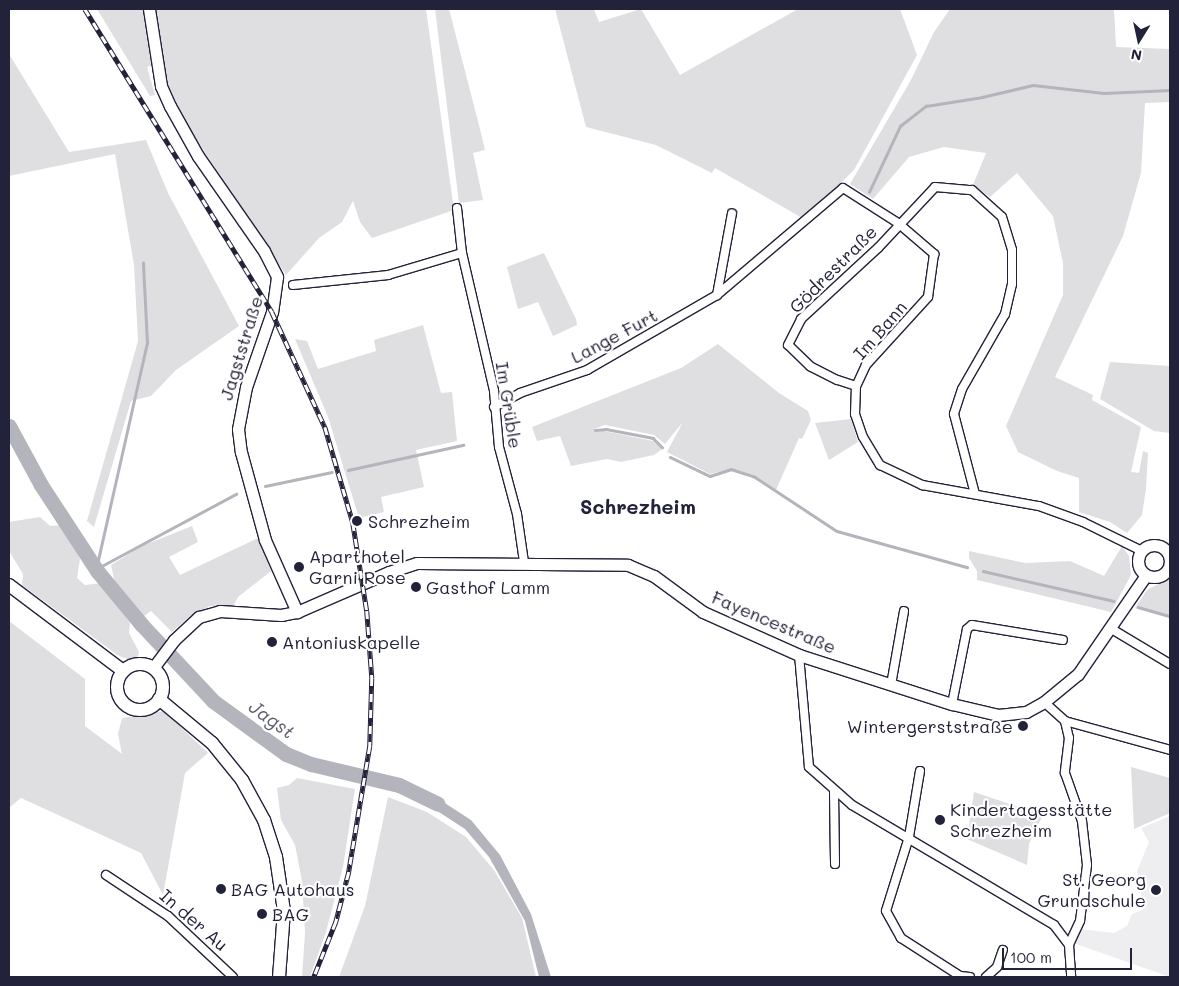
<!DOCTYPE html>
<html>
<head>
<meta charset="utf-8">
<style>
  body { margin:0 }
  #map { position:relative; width:1179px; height:986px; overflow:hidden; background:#fff; font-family:Mali,sans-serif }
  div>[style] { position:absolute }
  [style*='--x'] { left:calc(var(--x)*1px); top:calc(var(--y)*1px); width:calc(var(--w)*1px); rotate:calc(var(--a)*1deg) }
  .built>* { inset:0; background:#eeeef1 }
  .green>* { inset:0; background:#dfdfe2 }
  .water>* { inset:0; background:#b4b4bc }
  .stream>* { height:2.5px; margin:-1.25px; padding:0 1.25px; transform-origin:1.25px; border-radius:1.25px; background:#b4b4bc }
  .river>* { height:15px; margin:-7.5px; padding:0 7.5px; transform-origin:7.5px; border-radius:7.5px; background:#b4b4bc }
  .roads { filter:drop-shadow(1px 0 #22223b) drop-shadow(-1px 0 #22223b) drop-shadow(0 1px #22223b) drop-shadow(0 -1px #22223b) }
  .street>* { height:8px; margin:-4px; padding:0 4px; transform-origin:4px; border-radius:4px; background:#fff }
  .secondary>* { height:11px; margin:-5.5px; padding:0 5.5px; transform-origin:5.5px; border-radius:5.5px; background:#fff }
  .secondary>.ring { margin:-5.5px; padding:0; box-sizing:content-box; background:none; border:11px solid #fff; border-radius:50% }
  .primary>* { height:12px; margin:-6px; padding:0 6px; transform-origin:6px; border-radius:6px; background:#fff }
  .primary>.ring { margin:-6px; padding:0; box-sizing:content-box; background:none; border:12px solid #fff; border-radius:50% }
  .rail>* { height:4.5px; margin-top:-2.25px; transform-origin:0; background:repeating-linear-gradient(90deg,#fff 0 8px,#22223b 0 16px); box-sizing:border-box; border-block:1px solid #22223b }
  .dots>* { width:14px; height:14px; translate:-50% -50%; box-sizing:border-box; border:2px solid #fff; border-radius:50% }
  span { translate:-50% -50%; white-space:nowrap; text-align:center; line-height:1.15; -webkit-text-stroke:4.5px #fff; paint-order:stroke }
  .street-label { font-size:18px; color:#22223b }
  .poi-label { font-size:18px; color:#22223b }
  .left { translate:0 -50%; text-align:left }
  .right { translate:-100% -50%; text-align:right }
  .water-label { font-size:19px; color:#5c5c6f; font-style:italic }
  .quarter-label { font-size:20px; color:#22223b; font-weight:700 }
  .frame { position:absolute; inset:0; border:10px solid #22223b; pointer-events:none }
  .north { position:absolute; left:1114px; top:15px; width:50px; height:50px; -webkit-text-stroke:4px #fff; paint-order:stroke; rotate:190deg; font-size:14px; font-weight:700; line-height:20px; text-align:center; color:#22223b }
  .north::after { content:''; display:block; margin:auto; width:18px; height:22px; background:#22223b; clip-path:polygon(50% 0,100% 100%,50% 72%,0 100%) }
  .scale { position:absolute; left:1002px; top:948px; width:130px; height:22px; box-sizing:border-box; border:2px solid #22223b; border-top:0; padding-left:6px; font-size:15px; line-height:18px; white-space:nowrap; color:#22223b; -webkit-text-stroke:4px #fff; paint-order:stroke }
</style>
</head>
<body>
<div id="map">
  <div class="built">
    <div style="clip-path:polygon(1170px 816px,1170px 977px,1073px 943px,1079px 929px,1114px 933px,1127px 926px,1132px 914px,1144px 909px,1137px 871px,1149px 842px,1141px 828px)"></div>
  </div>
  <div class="green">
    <div style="clip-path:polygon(97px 9px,143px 9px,152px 65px,147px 67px,155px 95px,150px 96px)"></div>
    <div style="clip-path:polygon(154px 9px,426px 9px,454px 210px,372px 238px,360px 222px,353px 201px,342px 222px,319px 238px,286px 275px,186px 124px,168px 84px)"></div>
    <div style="clip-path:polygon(435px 9px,449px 9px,481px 133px,485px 150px,473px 153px,483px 200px,459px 203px)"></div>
    <div style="clip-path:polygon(555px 9px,594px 9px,599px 22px,641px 9px,680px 75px,798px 9px,900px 9px,917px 55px,854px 170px,804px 219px,715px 168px,712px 173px,656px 145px,586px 127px)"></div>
    <div style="clip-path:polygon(950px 9px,1114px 9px,1116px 47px,1170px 49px,1170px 102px,1145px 103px,1141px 173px,1123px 236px,1055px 377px,1093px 395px,1092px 400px,1141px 427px,1131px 472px,1139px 473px,1143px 451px,1148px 453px,1146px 489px,1142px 515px,1127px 533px,1110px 522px,1079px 512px,1079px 478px,1057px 471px,1018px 452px,1006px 426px,1063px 295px,1063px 263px,1053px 216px,1017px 173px,990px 197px,973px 185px,986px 153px,944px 147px,909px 157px,873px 199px,850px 184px,911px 80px,934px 32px)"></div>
    <div style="clip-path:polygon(9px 54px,69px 152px,146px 140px,168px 193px,239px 326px,176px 370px,151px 396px,131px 401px,94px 527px,87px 521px,138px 341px,134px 265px,115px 154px,9px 176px)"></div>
    <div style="clip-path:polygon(544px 253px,576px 319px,577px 325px,553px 336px,538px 302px,518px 309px,507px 267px)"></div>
    <div style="clip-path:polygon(423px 325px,441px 393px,452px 392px,457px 441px,416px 450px,424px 487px,381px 497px,384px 512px,359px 518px,328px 417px,295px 339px,307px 341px,318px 369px,376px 351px,374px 340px)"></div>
    <div style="clip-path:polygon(718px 344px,779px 393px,808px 411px,811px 420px,802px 439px,799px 438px,776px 490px,755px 477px,731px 469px,710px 474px,667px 452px,683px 422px,665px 444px,654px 435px,605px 425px,594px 429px,653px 441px,662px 449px,654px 455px,621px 462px,607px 459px,571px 466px,560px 436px,537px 441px,532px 427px,681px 368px)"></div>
    <div style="clip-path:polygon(1110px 362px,1170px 366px,1170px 433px,1154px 431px,1100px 399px)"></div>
    <div style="clip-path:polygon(851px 419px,858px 442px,829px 460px,815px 423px)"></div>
    <div style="clip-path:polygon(40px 517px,50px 526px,64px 525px,80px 559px,77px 578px,85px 585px,102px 583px,130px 623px,129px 633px,139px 652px,136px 662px,119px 656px,22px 585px,23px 574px,9px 551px,9px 522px)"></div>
    <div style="clip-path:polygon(192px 526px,198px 542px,169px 557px,180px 575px,258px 538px,271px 571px,238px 597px,234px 605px,210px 606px,189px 617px,172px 632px,151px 611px,143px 617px,115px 583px,111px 565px,142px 546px)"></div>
    <div style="clip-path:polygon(1122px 546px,1129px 556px,1131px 575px,1111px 612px,977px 580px,977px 571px,969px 558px,969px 551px,1025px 563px,1070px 561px,1104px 576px)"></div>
    <div style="clip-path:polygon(1170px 578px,1170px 617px,1135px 608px,1147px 590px)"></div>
    <div style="clip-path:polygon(9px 621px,85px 679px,85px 726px,122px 754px,118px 734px,122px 718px,164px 711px,208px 753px,185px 773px,163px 895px,141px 853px,21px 798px,9px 808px)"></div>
    <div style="clip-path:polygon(1131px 767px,1170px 778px,1170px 813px,1134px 829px)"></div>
    <div style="clip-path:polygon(297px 778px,355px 789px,343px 867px,326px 932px,310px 977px,302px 977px,305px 933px,302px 881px,295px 845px,281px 820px,277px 788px,289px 785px)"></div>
    <div style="clip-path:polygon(974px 792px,1043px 815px,1029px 844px,1027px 865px,967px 839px)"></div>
    <div style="clip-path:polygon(388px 797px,427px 812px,466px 837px,494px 870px,522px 918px,536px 977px,339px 977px,365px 906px)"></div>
  </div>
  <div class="water">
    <div style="clip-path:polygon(423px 789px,471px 820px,500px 855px,531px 914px,551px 977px,539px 977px,525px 921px,489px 857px,465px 829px,422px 801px)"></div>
  </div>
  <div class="stream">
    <div style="--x:869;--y:192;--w:73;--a:-64.8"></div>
    <div style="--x:900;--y:126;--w:33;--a:-38"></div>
    <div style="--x:926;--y:106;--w:57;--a:-9.1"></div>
    <div style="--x:982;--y:97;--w:52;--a:-13.2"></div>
    <div style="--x:1033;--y:85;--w:71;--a:6.4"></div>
    <div style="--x:1104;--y:93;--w:66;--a:-2.6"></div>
    <div style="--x:595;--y:430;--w:11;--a:-5"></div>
    <div style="--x:606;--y:429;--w:48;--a:10.8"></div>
    <div style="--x:653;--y:438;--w:13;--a:45"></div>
    <div style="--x:670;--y:457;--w:44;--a:25.4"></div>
    <div style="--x:710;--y:476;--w:22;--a:-18"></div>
    <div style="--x:731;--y:469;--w:25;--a:18"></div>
    <div style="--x:755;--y:477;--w:98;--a:33.4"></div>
    <div style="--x:837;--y:531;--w:135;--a:15.5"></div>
    <div style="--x:348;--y:470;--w:118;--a:-12.3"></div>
    <div style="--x:265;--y:486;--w:68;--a:-11.8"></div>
    <div style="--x:96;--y:569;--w:232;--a:-77.3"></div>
    <div style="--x:147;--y:343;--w:80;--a:-92.9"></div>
    <div style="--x:96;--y:569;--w:159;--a:-28.2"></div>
    <div style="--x:983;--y:571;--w:134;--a:12.9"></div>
    <div style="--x:1138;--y:607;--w:33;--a:16"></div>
  </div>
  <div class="river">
    <div style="--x:9;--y:426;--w:67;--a:61.5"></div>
    <div style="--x:41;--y:485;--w:104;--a:56.8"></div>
    <div style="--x:98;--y:572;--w:69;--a:50.3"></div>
    <div style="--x:142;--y:625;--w:104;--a:46.9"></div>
    <div style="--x:213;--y:701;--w:90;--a:36"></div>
    <div style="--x:286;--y:754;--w:27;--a:22"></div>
    <div style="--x:311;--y:764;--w:90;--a:13.4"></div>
    <div style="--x:399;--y:785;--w:43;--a:26"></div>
  </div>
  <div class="roads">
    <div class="street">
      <div style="--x:457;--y:208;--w:45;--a:83.7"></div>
      <div style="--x:462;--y:253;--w:142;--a:76.9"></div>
      <div style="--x:494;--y:391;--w:56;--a:84.9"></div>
      <div style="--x:499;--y:447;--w:69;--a:75"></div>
      <div style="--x:517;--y:514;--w:49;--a:81.7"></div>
      <div style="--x:293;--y:285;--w:96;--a:-6"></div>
      <div style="--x:388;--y:275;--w:77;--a:-16.6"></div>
      <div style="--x:717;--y:295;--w:83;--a:-79.6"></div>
      <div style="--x:856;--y:386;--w:20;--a:-162"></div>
      <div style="--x:837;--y:380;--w:30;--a:-153"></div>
      <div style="--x:810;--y:366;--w:30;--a:-136"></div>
      <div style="--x:788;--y:345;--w:29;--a:-63"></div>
      <div style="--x:801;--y:319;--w:105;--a:-42.7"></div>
      <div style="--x:878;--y:248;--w:83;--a:-46.9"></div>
      <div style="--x:935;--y:187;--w:37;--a:5"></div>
      <div style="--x:972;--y:190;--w:40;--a:42"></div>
      <div style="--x:1002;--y:217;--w:34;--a:73"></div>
      <div style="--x:1012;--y:250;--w:34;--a:90"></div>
      <div style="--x:1012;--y:284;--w:31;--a:103"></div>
      <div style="--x:1005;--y:314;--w:86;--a:119.8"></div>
      <div style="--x:962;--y:389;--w:26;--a:108"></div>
      <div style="--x:954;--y:414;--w:83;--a:75.3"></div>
      <div style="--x:494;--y:407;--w:30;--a:-28"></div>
      <div style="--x:520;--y:393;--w:71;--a:-18.9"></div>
      <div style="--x:587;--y:370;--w:150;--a:-30"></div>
      <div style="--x:717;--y:295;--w:165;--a:-40.3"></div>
      <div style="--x:843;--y:188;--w:65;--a:32.5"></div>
      <div style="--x:898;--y:223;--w:48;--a:40.7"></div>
      <div style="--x:934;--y:254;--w:43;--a:97.9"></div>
      <div style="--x:928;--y:297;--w:92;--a:132.4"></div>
      <div style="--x:866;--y:365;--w:23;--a:115"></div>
      <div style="--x:856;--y:386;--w:28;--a:92"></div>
      <div style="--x:855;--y:414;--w:24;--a:71"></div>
      <div style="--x:863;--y:437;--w:33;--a:59"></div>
      <div style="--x:880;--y:465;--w:47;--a:25.5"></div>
      <div style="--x:922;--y:485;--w:119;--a:10.2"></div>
      <div style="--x:1039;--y:506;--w:47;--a:20"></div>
      <div style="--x:1083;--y:522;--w:66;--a:26.2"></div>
      <div style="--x:1110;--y:628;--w:70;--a:31"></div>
      <div style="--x:799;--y:655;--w:112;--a:84.9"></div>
      <div style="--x:809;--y:767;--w:57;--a:41.5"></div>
      <div style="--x:852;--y:805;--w:235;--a:30.7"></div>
      <div style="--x:1054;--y:925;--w:25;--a:53"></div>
      <div style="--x:1069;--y:945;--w:32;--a:86"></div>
      <div style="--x:891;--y:685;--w:75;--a:-80"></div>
      <div style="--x:1044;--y:702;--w:28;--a:42"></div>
      <div style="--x:1065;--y:721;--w:109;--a:15.4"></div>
      <div style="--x:952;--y:704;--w:76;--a:-78.7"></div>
      <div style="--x:967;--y:629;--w:6;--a:-39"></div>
      <div style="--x:972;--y:625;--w:92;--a:9.4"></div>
      <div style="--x:1065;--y:721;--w:17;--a:77"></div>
      <div style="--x:1069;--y:738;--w:35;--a:97"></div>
      <div style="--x:1065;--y:773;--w:51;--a:70.5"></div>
      <div style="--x:1082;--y:821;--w:44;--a:83.5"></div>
      <div style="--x:1087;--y:865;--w:56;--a:97.1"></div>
      <div style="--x:1080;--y:921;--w:26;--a:115"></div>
      <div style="--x:920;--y:771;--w:67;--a:99.5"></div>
      <div style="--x:909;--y:837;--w:77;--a:107.3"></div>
      <div style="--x:886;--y:911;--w:31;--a:61"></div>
      <div style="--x:901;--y:938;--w:70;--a:32.8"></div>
      <div style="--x:960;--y:976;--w:10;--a:6"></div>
      <div style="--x:834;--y:791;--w:73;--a:89.2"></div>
      <div style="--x:106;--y:875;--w:74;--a:33.5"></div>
      <div style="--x:168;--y:916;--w:89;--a:43.2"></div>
      <div style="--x:986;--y:977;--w:15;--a:-42"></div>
      <div style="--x:997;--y:967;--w:18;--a:-71"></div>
    </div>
    <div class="secondary">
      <div style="--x:149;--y:9;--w:78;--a:81.1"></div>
      <div style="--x:161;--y:86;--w:22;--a:66"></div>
      <div style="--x:170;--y:106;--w:57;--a:60.8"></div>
      <div style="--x:198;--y:156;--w:116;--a:55.2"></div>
      <div style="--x:264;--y:251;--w:29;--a:63"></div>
      <div style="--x:277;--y:277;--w:35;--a:98"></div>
      <div style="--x:272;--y:312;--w:79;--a:109.1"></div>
      <div style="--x:246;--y:387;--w:43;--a:100.8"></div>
      <div style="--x:238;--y:429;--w:23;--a:83"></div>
      <div style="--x:241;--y:452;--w:91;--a:74.7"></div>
      <div style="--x:265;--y:540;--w:79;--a:66"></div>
      <div class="ring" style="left:1138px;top:545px;width:21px;height:21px"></div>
      <div style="--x:153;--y:668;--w:35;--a:-53"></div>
      <div style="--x:174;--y:640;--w:34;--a:-43"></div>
      <div style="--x:199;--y:617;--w:22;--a:-16"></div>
      <div style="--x:220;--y:611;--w:61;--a:3.8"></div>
      <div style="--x:281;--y:615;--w:16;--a:-11"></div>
      <div style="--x:297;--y:612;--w:100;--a:-23.5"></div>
      <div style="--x:389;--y:572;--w:29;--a:-18"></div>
      <div style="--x:417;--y:563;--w:211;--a:0.5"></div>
      <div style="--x:628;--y:565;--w:28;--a:23"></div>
      <div style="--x:654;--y:576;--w:61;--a:36.3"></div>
      <div style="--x:703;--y:612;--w:105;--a:24.1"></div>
      <div style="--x:799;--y:655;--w:161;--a:17.8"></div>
      <div style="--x:952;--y:704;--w:47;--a:13.4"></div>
      <div style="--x:998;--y:715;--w:28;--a:-6"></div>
      <div style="--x:1026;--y:712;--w:21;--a:-29"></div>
      <div style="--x:1044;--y:702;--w:44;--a:-39.5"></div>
      <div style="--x:1078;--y:674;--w:120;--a:-55.5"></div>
    </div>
    <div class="primary">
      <div style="--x:9;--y:585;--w:143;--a:37"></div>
      <div class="ring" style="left:117px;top:664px;width:34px;height:34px"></div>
      <div style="--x:159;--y:699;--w:69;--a:39.7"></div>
      <div style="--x:212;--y:743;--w:48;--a:51"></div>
      <div style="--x:242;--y:780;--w:46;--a:61.2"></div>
      <div style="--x:264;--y:820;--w:39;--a:72"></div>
      <div style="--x:276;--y:857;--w:55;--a:81.6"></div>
      <div style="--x:284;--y:911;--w:66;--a:94.3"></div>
    </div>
  </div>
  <div class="rail">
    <div style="--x:85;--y:9;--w:356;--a:58.3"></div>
    <div style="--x:272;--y:312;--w:127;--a:65.3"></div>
    <div style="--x:325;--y:427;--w:100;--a:73.7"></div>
    <div style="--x:353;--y:523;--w:89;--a:81"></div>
    <div style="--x:367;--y:611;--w:67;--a:85.7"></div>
    <div style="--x:372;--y:678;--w:68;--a:91.7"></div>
    <div style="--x:370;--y:746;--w:128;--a:99.5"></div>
    <div style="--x:349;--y:872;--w:52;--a:104.6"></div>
    <div style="--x:336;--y:922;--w:59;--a:111.8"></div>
  </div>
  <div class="dots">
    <div style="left:357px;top:521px;background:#22223b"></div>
    <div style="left:299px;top:567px;background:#22223b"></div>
    <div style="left:416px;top:587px;background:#22223b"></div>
    <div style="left:272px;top:642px;background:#22223b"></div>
    <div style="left:1023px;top:726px;background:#22223b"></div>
    <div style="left:940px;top:820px;background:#22223b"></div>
    <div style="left:221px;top:889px;background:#22223b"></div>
    <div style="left:1156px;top:890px;background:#22223b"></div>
    <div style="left:262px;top:914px;background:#22223b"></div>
  </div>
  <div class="street-label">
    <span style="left:833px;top:269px;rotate:-45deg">Gödrestraße</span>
    <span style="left:880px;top:330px;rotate:-49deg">Im Bann</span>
    <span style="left:614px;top:336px;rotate:-28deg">Lange Furt</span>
    <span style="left:241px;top:348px;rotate:-73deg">Jagststraße</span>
    <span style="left:509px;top:405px;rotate:81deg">Im Grüble</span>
    <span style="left:774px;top:622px;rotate:23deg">Fayencestraße</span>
    <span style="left:194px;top:920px;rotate:41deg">In der Au</span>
  </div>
  <div class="poi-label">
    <span class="left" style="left:368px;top:521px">Schrezheim</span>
    <span class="left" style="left:309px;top:567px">Aparthotel<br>Garni Rose</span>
    <span class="left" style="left:426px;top:587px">Gasthof Lamm</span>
    <span class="left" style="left:282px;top:642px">Antoniuskapelle</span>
    <span class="right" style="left:1013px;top:726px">Wintergerststraße</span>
    <span class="left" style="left:950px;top:820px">Kindertagesstätte<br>Schrezheim</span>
    <span class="right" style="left:1146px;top:890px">St. Georg<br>Grundschule</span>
    <span class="left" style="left:231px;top:889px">BAG Autohaus</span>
    <span class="left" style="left:272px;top:914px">BAG</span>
  </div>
  <div class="water-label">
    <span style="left:272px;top:719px;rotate:36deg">Jagst</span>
  </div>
  <div class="quarter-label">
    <span style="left:638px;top:506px">Schrezheim</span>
  </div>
  <div class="frame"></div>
  <div class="north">N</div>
  <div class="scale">100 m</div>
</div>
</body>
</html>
